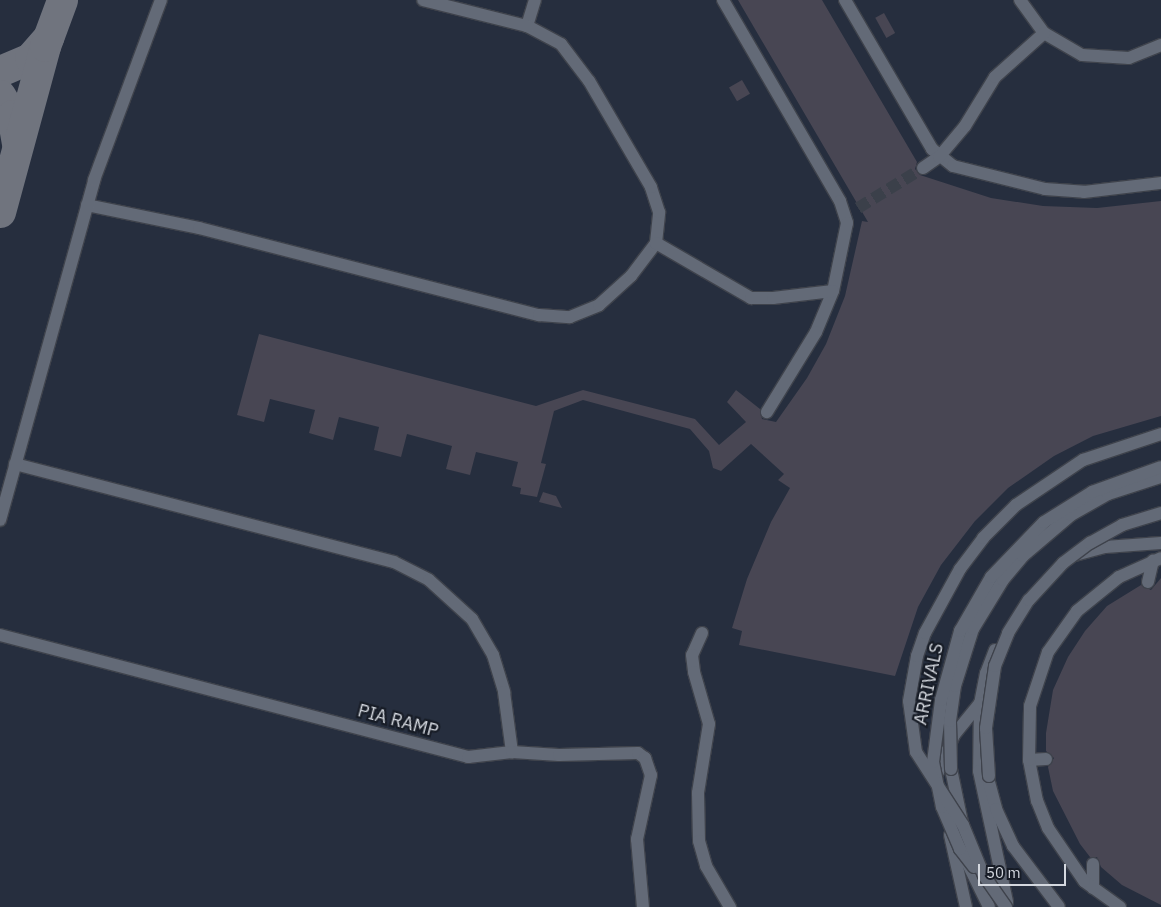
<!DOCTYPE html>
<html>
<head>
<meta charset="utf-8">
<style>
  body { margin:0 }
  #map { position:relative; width:1161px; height:907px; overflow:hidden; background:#202530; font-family:"IBM Plex Sans",sans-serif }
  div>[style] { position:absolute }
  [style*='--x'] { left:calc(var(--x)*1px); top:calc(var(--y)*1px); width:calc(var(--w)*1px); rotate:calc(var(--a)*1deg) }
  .built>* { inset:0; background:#262e3e; transform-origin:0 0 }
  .taxiway>* { height:31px; margin:-15.5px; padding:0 15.5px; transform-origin:15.5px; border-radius:15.5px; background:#70747e }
  .building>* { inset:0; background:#484653; transform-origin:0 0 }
  .minor-tunnel>* { height:12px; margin-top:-6px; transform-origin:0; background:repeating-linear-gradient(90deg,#3b404a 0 12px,transparent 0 18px) }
  .roads { filter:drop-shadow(1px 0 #3f434c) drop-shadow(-1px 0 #3f434c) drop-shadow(0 1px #3f434c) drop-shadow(0 -1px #3f434c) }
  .minor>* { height:12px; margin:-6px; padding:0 6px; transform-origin:6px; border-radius:6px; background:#636a77 }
  .bridges { filter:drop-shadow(1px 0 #3f434c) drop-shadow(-1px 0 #3f434c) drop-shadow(0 1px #3f434c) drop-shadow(0 -1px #3f434c) }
  .minor-bridge>* { height:12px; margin:-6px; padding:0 6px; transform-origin:6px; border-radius:6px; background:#636a77 }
  span { translate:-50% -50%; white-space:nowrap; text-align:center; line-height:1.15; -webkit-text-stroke:4.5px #171c26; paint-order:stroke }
  .street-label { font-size:18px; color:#d4d8df }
  .scale { position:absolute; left:978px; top:864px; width:88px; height:22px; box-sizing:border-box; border:2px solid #d4d8df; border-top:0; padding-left:6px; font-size:15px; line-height:18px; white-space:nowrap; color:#d4d8df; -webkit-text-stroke:4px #171c26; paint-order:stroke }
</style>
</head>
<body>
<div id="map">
  <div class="built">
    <div style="left:0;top:0;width:1161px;height:907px"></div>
  </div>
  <div class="taxiway">
    <div style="--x:0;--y:71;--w:33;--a:-23"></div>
    <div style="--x:30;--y:58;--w:28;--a:-49"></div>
    <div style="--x:0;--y:95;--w:23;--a:59"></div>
    <div style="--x:12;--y:115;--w:29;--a:80"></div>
    <div style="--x:0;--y:212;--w:172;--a:-74.8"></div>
    <div style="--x:45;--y:46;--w:49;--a:-69.7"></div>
  </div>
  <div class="building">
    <div style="clip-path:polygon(738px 0,822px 0,917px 162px,915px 169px,920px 175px,991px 198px,1043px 206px,1097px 208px,1161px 201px,1161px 416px,1093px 436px,1054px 456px,1008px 488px,975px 521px,941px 565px,918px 607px,895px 676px,739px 645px,742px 631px,732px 628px,747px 579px,771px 522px,790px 488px,778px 480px,784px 474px,751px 444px,721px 471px,713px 468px,709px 451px,690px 429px,583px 400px,554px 411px,541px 463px,546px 464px,537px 497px,520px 494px,521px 488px,512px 486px,518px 462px,476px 452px,470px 475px,446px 469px,452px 446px,407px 434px,401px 457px,374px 450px,379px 427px,339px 417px,333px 440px,309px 433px,315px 410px,270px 399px,264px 422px,237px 415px,259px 334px,536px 406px,583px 390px,695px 419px,719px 445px,746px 422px,727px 402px,736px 390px,760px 409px,762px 419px,776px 422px,807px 378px,826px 344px,845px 296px,862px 221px,868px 222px)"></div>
    <div style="left:884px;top:13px;width:23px;height:10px;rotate:61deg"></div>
    <div style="left:742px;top:80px;width:16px;height:15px;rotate:60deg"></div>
    <div style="clip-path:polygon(543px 492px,556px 496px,562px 508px,539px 502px)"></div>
    <div style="clip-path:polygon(1161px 578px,1161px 905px,1122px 885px,1101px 867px,1097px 857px,1090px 857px,1080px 844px,1053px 791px,1048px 767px,1054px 758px,1046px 751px,1046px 733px,1053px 690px,1068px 657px,1085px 631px,1107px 606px,1141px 585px,1151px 590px)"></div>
  </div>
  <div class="minor-tunnel">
    <div style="--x:858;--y:208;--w:76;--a:-31.6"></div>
  </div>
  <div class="roads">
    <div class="minor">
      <div style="--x:723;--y:0;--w:233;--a:59.8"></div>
      <div style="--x:840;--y:201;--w:23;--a:72"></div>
      <div style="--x:847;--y:223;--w:69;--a:101.6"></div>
      <div style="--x:833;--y:291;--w:44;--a:112.5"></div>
      <div style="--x:816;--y:332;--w:94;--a:121.5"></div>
      <div style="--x:845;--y:0;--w:173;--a:59.7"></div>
      <div style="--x:932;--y:149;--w:27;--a:39"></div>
      <div style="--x:953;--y:166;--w:95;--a:14"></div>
      <div style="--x:1045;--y:189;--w:39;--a:4"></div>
      <div style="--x:1084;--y:192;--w:78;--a:-6.7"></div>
      <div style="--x:1020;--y:0;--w:41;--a:54"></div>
      <div style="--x:1044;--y:33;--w:44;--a:30.1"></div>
      <div style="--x:1082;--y:55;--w:47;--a:3.7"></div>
      <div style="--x:1129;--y:58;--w:35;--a:-22"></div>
      <div style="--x:527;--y:26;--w:27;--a:-73"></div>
      <div style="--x:923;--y:168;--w:19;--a:-35"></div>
      <div style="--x:939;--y:157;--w:40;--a:-50"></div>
      <div style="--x:965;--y:126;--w:57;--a:-58.5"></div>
      <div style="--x:995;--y:77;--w:66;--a:-41.9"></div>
      <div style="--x:87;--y:205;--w:114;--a:11.6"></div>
      <div style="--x:199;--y:228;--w:351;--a:14.4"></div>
      <div style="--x:539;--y:315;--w:31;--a:4"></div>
      <div style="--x:570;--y:317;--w:31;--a:-22"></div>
      <div style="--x:599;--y:305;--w:43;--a:-42.2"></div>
      <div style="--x:631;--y:276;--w:41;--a:-52.9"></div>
      <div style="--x:656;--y:243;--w:31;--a:-84"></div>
      <div style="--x:659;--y:212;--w:26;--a:-108"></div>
      <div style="--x:651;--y:187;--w:123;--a:-120.3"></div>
      <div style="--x:589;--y:81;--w:46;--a:-127.1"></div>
      <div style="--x:561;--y:44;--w:38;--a:-152"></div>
      <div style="--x:527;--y:26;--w:107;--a:-166"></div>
      <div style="--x:656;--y:243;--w:110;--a:30.1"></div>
      <div style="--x:751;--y:298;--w:22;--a:0"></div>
      <div style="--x:773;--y:298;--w:60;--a:-6.7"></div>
      <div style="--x:15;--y:464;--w:391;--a:14.5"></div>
      <div style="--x:394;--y:562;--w:39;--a:27"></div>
      <div style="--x:429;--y:580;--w:58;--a:42.2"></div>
      <div style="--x:472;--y:619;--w:42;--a:59.7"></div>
      <div style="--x:493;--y:655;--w:39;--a:73"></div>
      <div style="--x:504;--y:692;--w:61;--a:82.4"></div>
      <div style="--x:0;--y:520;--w:353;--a:-74.5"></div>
      <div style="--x:94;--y:180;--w:192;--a:-69.6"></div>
      <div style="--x:1075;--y:555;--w:31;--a:-15"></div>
      <div style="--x:1105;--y:547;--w:56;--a:-4.1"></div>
      <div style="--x:1148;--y:582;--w:22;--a:-77"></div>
      <div style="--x:702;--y:633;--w:24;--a:114"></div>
      <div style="--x:692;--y:655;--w:17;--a:83"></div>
      <div style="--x:694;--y:672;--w:54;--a:73.9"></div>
      <div style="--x:709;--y:724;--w:70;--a:99.1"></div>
      <div style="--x:698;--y:793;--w:48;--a:88.8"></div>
      <div style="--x:699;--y:841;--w:26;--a:74"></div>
      <div style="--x:706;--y:866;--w:48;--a:59.7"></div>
      <div style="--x:0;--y:635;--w:484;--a:14.6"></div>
      <div style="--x:468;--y:757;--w:44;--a:-6.5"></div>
      <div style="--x:512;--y:752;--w:47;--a:3.7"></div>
      <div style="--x:559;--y:755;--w:79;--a:-1.5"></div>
      <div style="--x:638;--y:753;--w:9;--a:36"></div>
      <div style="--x:645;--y:758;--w:18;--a:71"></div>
      <div style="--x:651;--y:775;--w:66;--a:102.3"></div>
      <div style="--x:637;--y:839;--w:68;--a:85"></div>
      <div style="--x:995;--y:650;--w:25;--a:111"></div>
      <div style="--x:986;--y:673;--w:31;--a:101"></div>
      <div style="--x:980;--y:703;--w:68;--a:90.8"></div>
      <div style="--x:979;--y:771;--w:134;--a:77.9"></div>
      <div style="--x:1029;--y:760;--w:17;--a:-3"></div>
      <div style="--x:951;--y:769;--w:54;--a:78.3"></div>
      <div style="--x:938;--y:772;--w:40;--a:-66.6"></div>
      <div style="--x:954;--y:735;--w:41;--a:-50.9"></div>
      <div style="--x:989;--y:782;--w:28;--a:75"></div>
      <div style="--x:996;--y:809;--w:41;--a:65.3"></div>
      <div style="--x:1013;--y:846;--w:76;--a:53"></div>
      <div style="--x:950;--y:835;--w:74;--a:77.5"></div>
      <div style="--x:966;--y:860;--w:52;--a:63.9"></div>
      <div style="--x:1093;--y:864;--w:24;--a:90"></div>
      <div style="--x:1120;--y:907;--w:44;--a:-144.2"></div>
      <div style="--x:1084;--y:881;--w:64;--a:-124.2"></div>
      <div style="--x:1048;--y:828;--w:29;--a:-112"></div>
      <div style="--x:1037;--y:801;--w:42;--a:-101"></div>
      <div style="--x:1029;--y:760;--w:54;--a:-88.9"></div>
      <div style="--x:1030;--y:706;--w:57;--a:-71.6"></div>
      <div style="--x:1048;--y:652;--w:50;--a:-54.7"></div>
      <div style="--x:1077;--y:611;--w:54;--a:-39"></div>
      <div style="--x:1119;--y:577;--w:46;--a:-24.3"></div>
    </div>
  </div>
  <div class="bridges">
    <div class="minor-bridge">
      <div style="--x:951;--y:769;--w:48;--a:-91.2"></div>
      <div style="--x:950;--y:721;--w:35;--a:-82"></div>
      <div style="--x:955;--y:686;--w:60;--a:-72.5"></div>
      <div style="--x:973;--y:629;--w:57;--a:-58.5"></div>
      <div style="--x:1003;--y:580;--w:31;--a:-50"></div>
      <div style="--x:1023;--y:556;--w:63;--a:-40.5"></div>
      <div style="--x:1071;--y:515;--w:43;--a:-29.6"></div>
      <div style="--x:1108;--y:494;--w:56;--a:-17.8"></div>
      <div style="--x:989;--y:776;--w:48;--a:-93.6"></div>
      <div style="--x:986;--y:728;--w:63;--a:-81.7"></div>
      <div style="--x:995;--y:666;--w:35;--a:-68"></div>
      <div style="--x:1008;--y:633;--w:39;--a:-58"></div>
      <div style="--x:1029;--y:600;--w:50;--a:-47.4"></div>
      <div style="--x:1063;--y:563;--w:34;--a:-37"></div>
      <div style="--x:1090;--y:543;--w:37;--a:-29"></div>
      <div style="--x:1122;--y:525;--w:41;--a:-17.1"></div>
      <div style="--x:974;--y:867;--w:23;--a:-128"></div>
      <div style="--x:960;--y:849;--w:46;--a:-113.2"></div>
      <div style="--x:942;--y:807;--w:46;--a:-101.3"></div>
      <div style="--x:933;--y:762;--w:63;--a:-82.6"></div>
      <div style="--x:941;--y:700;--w:72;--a:-74.6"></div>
      <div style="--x:960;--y:631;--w:62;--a:-60.1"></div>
      <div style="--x:991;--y:577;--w:76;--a:-46.1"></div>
      <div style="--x:1044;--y:522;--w:57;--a:-32"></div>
      <div style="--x:1092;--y:492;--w:73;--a:-19.9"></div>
      <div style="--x:1006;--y:907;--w:38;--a:-125"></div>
      <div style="--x:984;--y:876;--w:55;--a:-112.4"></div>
      <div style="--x:963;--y:825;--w:87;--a:-122.8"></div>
      <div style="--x:916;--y:752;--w:51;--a:-97.8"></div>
      <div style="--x:909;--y:701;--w:46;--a:-79.9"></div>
      <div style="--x:917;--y:656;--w:24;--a:-71"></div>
      <div style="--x:925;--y:633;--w:73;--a:-61.3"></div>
      <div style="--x:960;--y:569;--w:39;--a:-53"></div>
      <div style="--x:983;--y:538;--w:47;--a:-45"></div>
      <div style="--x:1016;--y:505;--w:81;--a:-33.9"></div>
      <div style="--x:1083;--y:460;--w:82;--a:-18.4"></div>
    </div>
  </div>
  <div class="street-label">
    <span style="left:929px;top:684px;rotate:-78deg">ARRIVALS</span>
    <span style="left:398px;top:721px;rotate:15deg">PIA RAMP</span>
  </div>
  <div class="scale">50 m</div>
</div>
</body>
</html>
